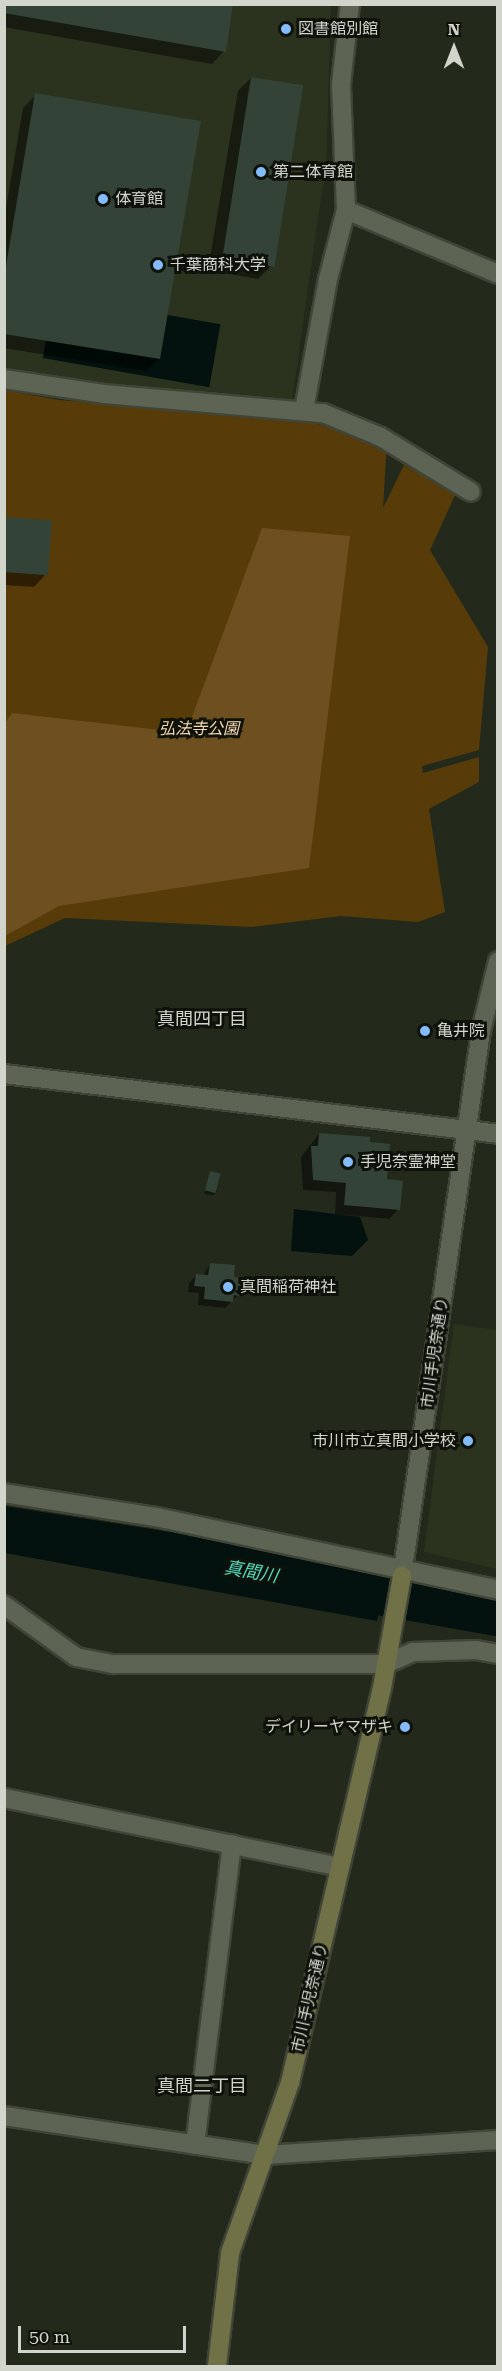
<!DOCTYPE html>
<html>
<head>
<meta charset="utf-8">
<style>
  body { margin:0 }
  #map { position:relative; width:502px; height:2371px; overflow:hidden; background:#242a1b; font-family:"Roboto Serif","Noto Sans JP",serif }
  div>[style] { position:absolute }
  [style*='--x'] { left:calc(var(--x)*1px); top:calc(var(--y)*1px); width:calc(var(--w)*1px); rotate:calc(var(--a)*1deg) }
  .built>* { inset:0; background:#2b331e }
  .green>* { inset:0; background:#573b09 }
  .forest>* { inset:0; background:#6e4f1f }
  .water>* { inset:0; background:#03120e; transform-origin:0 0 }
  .shadow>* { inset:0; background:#0007 }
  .river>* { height:40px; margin:-20px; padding:0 20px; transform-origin:20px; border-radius:20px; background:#03120e }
  .building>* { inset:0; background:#334337; transform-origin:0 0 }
  .roads { filter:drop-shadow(2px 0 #404538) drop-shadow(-2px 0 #404538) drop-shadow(0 2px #404538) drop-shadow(0 -2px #404538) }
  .street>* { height:18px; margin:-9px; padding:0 9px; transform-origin:9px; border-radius:9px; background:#5d6453 }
  .secondary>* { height:18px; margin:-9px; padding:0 9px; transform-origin:9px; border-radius:9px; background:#707146 }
  .dots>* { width:16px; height:16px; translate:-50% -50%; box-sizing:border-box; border:3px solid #0f120b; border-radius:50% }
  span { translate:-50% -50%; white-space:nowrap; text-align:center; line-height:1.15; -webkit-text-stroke:6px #0f120b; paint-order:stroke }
  .poi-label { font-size:16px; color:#d1d5cb }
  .left { translate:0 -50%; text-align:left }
  .right { translate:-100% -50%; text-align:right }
  .park-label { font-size:16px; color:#f7d9b0; font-style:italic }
  .street-label { font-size:16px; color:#d1d5cb }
  .neighbourhood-label { font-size:18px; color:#d1d5cb }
  .water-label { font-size:18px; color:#51dbbe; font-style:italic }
  .frame { position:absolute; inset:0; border:6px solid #d1d5cb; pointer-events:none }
  .north { position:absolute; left:424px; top:18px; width:60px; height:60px; -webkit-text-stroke:4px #0f120b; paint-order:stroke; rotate:0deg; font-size:16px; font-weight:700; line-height:24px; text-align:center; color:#d1d5cb }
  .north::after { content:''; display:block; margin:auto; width:21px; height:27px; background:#d1d5cb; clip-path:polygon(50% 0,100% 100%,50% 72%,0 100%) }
  .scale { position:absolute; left:18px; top:2326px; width:168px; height:27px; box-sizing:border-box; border:3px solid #d1d5cb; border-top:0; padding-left:8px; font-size:18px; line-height:21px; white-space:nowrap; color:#d1d5cb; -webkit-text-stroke:4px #0f120b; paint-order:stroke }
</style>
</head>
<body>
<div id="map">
  <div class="built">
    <div style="clip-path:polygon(5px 5px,331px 5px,326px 163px,292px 400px,90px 386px,5px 368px)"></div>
    <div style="clip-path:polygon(454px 1324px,497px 1330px,497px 1569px,424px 1552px)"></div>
  </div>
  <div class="green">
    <div style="clip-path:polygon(4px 390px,59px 400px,293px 418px,387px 441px,383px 508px,404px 465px,456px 493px,430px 550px,488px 647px,479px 750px,422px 766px,423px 773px,479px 757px,479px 782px,429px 809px,445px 912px,418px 922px,341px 916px,252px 927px,65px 918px,5px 946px)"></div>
  </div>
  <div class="forest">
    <div style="clip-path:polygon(262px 528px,350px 536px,309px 868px,59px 906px,5px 936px,5px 723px,12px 713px,186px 733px)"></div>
  </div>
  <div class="water">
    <div style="left:54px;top:295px;width:169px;height:64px;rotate:10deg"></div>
    <div style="clip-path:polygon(294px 1209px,360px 1217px,368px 1240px,352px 1256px,291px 1251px)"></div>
    <div style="clip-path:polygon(4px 1506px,388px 1566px,377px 1621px,5px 1553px)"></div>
  </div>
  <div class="shadow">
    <div style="clip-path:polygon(4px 4px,224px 51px,212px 64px,4px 27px)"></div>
    <div style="clip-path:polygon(251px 78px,271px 266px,258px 279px,208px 270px,238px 91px)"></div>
    <div style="clip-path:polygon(36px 95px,159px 359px,146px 371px,4px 348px,4px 220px,23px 108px)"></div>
    <div style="clip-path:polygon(4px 519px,46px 574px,34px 587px,4px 585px)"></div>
    <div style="clip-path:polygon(319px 1134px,369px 1143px,399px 1209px,389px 1219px,335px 1214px,336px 1192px,303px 1190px,301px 1157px)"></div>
    <div style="clip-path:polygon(210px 1173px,217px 1192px,213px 1195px,204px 1194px)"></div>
    <div style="clip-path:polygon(210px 1264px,233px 1278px,238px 1295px,225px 1308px,198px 1305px,199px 1293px,188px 1292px,189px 1283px,196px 1276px,203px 1276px)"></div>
  </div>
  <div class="river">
    <div style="--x:327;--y:1586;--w:174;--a:10"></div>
  </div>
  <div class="building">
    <div style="clip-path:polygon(4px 4px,233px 4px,226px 52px,4px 13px)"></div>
    <div style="left:251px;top:77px;width:53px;height:184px;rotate:9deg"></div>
    <div style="clip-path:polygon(35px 93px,201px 121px,160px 359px,4px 334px,4px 278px)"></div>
    <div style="left:4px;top:517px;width:48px;height:55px;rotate:4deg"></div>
    <div style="clip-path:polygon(319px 1133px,370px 1137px,370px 1142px,390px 1144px,387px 1179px,403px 1181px,400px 1210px,344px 1205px,346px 1183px,313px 1180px,311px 1146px,318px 1146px)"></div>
    <div style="left:210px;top:1171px;width:11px;height:20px;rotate:15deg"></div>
    <div style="clip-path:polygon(210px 1263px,235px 1265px,234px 1277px,241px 1278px,239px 1296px,234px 1295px,233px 1302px,204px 1299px,205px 1287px,194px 1286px,196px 1274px,208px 1275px)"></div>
  </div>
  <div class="roads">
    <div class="street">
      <div style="--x:346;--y:210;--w:165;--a:22.8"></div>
      <div style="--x:4;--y:379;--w:101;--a:8.5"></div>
      <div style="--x:104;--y:394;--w:220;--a:5"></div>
      <div style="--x:323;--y:413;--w:63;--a:22.5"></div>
      <div style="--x:381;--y:437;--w:105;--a:31.4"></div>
      <div style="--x:304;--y:410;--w:133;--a:-79.6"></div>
      <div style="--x:328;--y:279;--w:71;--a:-75.4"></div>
      <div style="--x:346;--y:210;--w:126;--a:-92.3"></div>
      <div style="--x:341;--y:84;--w:81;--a:-83.6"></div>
      <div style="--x:4;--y:1074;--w:498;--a:6.9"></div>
      <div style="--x:4;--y:1493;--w:154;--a:9"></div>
      <div style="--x:156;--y:1517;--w:350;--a:12"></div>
      <div style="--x:402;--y:1576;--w:551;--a:-81.75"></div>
      <div style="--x:481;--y:1031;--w:72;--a:-76.3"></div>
      <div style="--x:4;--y:1605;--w:89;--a:35.8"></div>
      <div style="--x:76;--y:1657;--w:38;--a:11"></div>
      <div style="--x:113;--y:1664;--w:273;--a:0"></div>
      <div style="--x:386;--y:1664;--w:30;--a:-24"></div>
      <div style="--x:413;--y:1652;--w:63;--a:-1.8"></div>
      <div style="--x:476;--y:1650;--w:22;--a:10"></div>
      <div style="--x:4;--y:1798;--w:343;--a:11.6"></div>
      <div style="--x:4;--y:2116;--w:264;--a:8.5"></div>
      <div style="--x:265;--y:2155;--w:233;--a:-3.7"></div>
      <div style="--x:195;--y:2145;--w:303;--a:-83"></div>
    </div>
    <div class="secondary">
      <div style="--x:217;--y:2366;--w:114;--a:-83.4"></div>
      <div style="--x:230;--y:2253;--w:180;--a:-70.6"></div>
      <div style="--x:290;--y:2083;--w:406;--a:-76.9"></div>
      <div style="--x:382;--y:1688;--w:114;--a:-79.9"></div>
    </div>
  </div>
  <div class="dots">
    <div style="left:286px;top:29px;background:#84bcfb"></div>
    <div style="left:261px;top:172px;background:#84bcfb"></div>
    <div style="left:103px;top:199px;background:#84bcfb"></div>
    <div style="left:158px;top:265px;background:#84bcfb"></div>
    <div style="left:425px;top:1031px;background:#84bcfb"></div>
    <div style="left:348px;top:1162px;background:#84bcfb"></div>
    <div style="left:228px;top:1287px;background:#84bcfb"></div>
    <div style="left:468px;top:1441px;background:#84bcfb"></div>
    <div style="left:405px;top:1727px;background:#84bcfb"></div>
  </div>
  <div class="poi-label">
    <span class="left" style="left:298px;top:29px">図書館別館</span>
    <span class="left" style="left:273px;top:172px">第二体育館</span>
    <span class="left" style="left:115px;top:199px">体育館</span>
    <span class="left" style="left:170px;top:265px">千葉商科大学</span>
    <span class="left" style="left:437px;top:1031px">亀井院</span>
    <span class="left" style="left:360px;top:1162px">手児奈霊神堂</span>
    <span class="left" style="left:240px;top:1287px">真間稲荷神社</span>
    <span class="right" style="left:456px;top:1441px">市川市立真間小学校</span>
    <span class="right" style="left:393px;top:1727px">デイリーヤマザキ</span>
  </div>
  <div class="park-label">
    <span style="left:199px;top:729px">弘法寺公園</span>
  </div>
  <div class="street-label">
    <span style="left:435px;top:1353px;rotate:-82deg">市川手児奈通り</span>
    <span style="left:310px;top:1998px;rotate:-77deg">市川手児奈通り</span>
  </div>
  <div class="neighbourhood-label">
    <span style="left:202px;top:1019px">真間四丁目</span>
    <span style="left:202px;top:2086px">真間二丁目</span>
  </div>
  <div class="water-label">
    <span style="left:251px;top:1572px;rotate:10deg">真間川</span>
  </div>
  <div class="frame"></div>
  <div class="north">N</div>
  <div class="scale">50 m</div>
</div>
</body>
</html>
